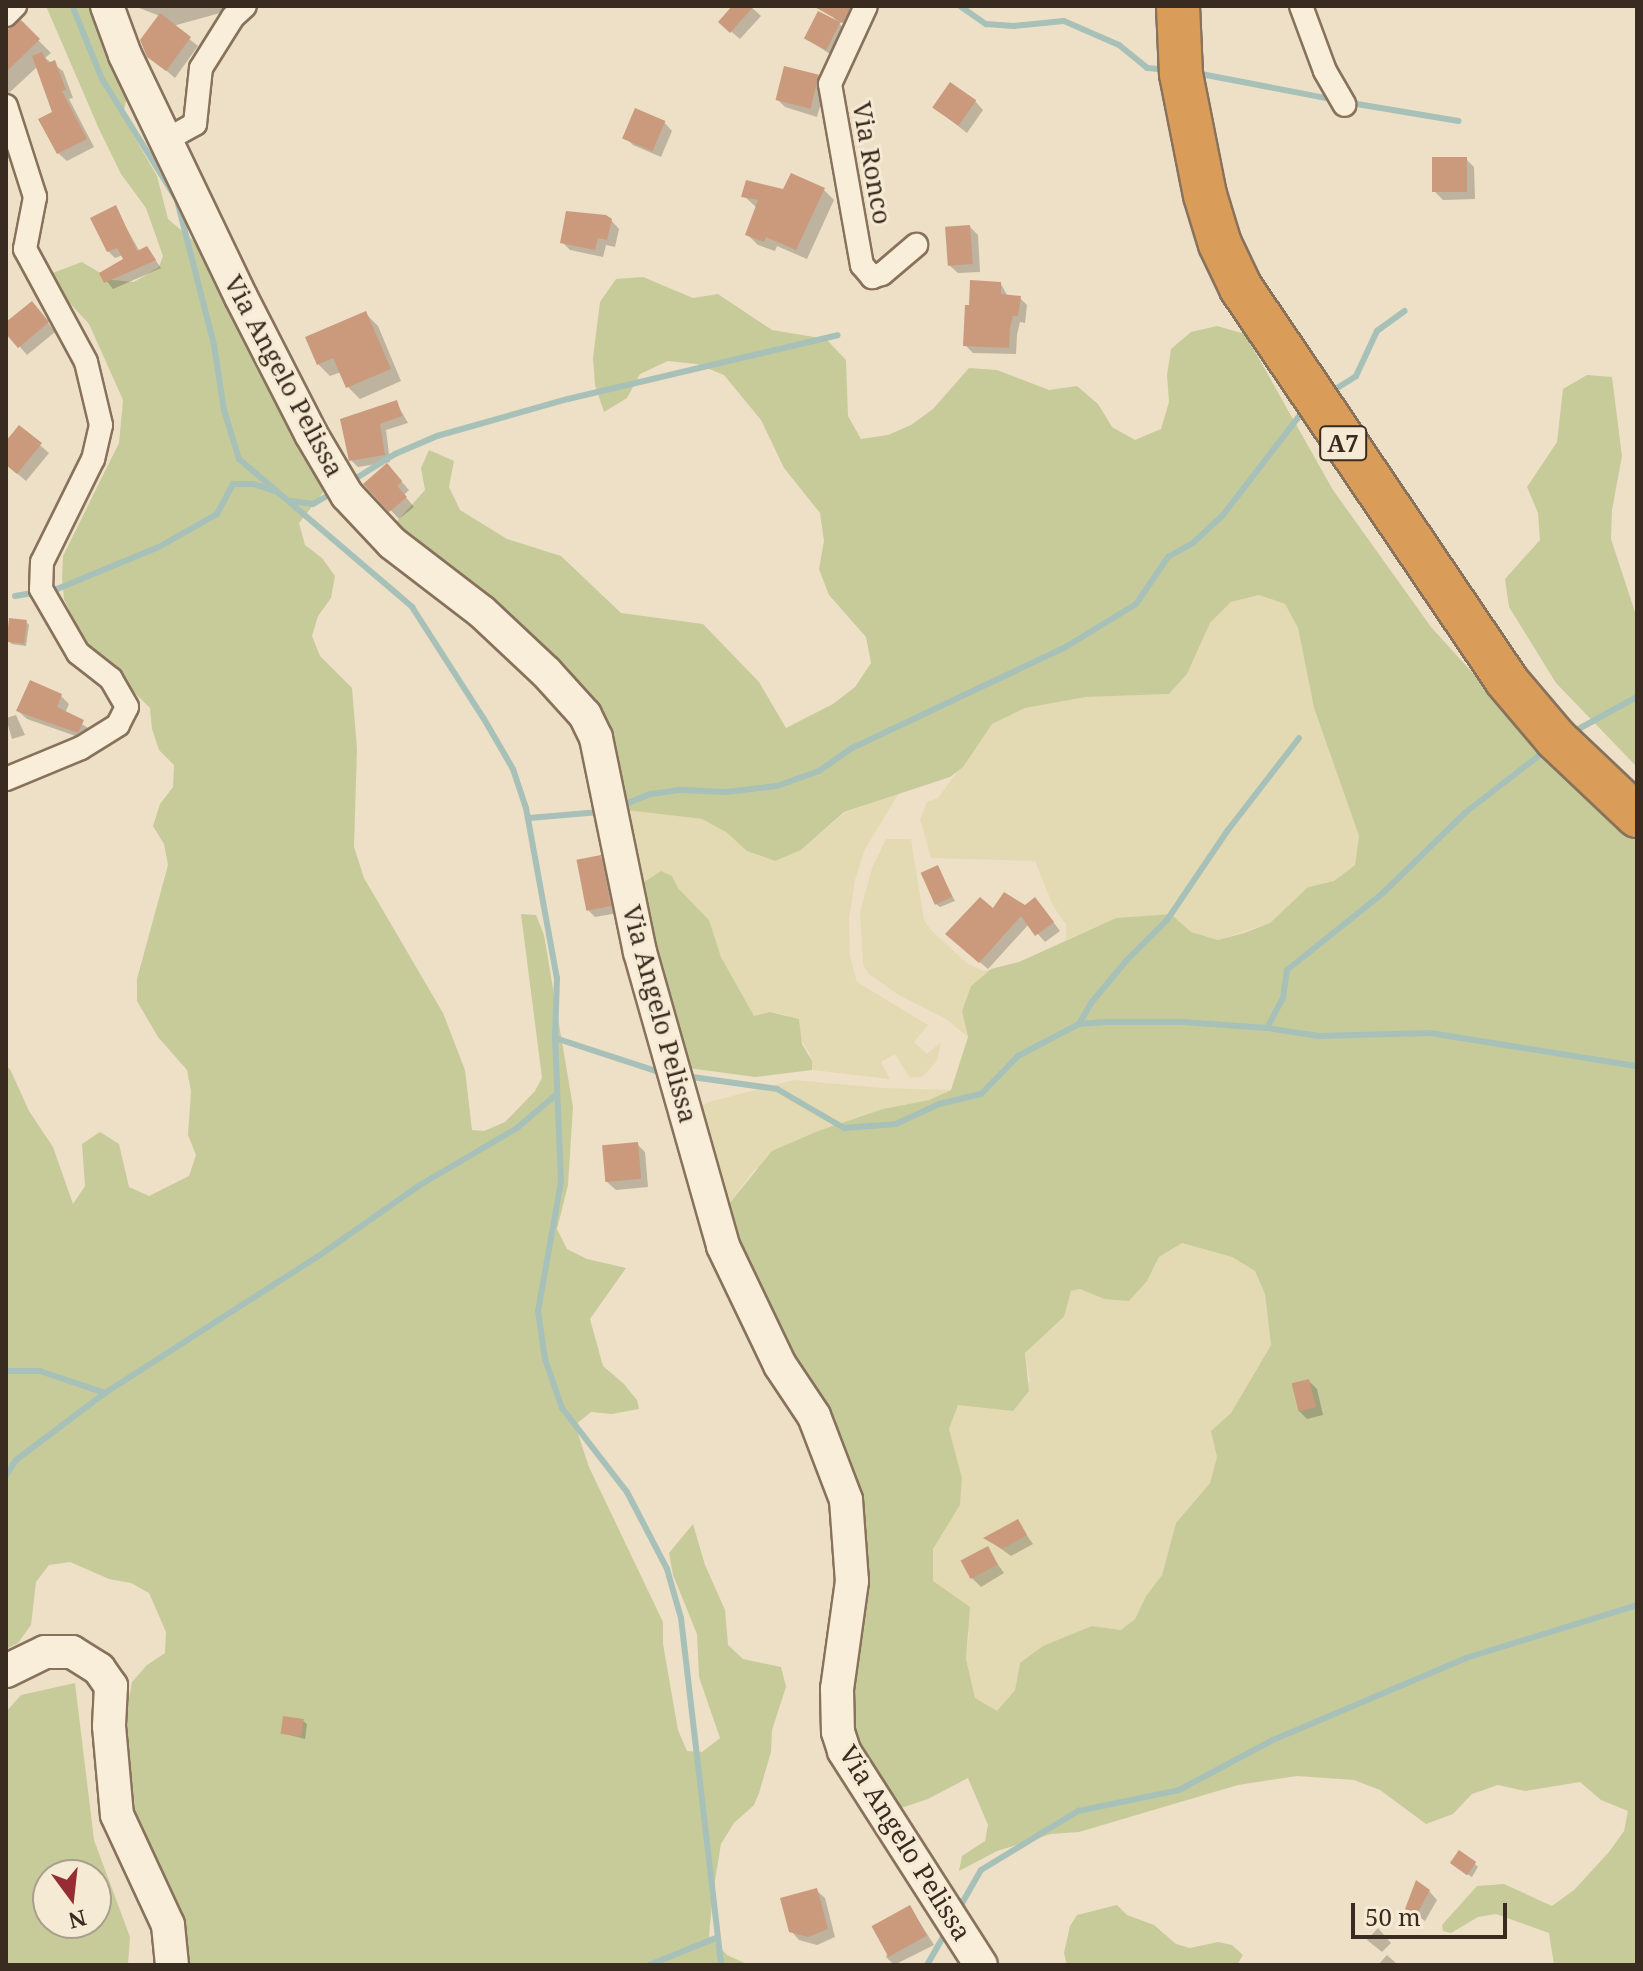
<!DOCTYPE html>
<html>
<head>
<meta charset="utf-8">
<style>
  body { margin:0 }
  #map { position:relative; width:1643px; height:1971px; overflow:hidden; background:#ede0c6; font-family:"Noto Serif",serif }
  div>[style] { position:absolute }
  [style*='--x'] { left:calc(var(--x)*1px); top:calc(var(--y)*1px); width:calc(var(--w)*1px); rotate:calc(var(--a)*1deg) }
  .farmland>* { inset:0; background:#e3dab3 }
  .green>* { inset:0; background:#c7cb9a }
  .shadow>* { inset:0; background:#0003 }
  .round { border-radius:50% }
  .stream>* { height:6px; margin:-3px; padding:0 3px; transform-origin:3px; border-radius:3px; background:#a7c1b9 }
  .building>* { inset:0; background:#cb9a7d; transform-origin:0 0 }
  .roads { filter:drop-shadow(2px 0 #88725c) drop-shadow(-2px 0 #88725c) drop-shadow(0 2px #88725c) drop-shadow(0 -2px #88725c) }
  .street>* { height:22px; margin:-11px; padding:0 11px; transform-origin:11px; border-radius:11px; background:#f8eed9 }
  .secondary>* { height:32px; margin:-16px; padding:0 16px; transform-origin:16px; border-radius:16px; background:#f8eed9 }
  .highway>* { height:42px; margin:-21px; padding:0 21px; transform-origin:21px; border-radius:21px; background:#da9d59 }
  span { translate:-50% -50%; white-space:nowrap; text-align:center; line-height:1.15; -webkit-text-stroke:6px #f5ebd5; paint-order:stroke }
  .shield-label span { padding:2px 6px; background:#f5ebd5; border:2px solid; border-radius:6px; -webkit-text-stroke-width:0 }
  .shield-label { font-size:24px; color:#392b1f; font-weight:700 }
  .street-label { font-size:26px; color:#392b1f }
  .frame { position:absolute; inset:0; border:8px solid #392b1f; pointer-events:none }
  .north { position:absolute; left:32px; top:1859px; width:80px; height:80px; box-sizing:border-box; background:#f5ebd5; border:2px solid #aa9e8c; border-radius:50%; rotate:165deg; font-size:22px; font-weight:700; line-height:32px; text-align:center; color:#392b1f }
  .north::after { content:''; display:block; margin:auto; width:28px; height:36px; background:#962d32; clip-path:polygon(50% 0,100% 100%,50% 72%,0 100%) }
  .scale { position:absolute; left:1351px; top:1903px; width:156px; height:36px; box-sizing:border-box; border:4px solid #392b1f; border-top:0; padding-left:10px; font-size:24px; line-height:28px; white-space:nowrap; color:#392b1f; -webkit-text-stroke:6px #f5ebd5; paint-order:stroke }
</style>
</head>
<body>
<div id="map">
  <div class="farmland">
    <div style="clip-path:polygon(1259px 595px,1285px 604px,1298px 628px,1314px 708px,1359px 836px,1355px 865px,1334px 881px,1308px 887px,1270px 923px,1218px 940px,1191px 932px,1171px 914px,1116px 918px,1066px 940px,1066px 924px,1053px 906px,1035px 861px,931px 858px,920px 819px,927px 802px,938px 798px,992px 724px,1025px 708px,1086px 697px,1169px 694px,1187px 674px,1210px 623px,1231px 602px)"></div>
    <div style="clip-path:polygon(899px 793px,865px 849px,855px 880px,849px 919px,850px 956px,857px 982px,928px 1025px,914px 1042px,927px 1054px,941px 1042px,937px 1061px,922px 1077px,910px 1078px,895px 1054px,881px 1062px,890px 1079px,812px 1070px,810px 1055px,787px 1015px,770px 1012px,754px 1017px,721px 957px,709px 920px,678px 888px,672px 876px,638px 886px,626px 810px,702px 819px,726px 832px,747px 851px,775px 861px,801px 850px,844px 813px)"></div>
    <div style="clip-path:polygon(886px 839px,911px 839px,924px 920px,931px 930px,968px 964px,984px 971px,991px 969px,971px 986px,962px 1011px,968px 1037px,946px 1019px,897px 994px,869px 974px,863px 965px,860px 912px,872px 868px)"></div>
    <div style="clip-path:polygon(794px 1080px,883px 1088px,951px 1090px,929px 1100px,883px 1109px,754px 1170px,724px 1210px,695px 1109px,709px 1102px)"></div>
    <div style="clip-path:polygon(1182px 1243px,1232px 1257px,1255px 1271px,1265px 1294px,1271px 1345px,1231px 1413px,1212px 1431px,1217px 1457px,1210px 1483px,1176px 1523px,1162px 1575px,1146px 1596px,1135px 1619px,1121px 1630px,1092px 1626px,1020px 1663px,1015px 1690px,997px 1712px,975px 1699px,966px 1659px,969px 1633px,948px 1593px,933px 1581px,933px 1549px,960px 1505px,962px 1478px,949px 1429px,958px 1404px,1013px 1411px,1030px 1381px,1025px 1353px,1064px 1318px,1071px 1291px,1080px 1289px,1104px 1299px,1147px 1281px,1159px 1257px)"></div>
  </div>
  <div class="green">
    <div style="clip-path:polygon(46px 6px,94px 6px,128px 90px,124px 111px,132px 133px,157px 176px,168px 219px,202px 248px,325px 490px,299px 523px,305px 545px,322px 558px,335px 576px,331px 598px,318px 616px,312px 636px,320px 656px,352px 688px,357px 749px,354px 847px,364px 878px,443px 1013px,465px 1070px,472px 1130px,484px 1131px,505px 1122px,535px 1091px,542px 1078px,521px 914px,536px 915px,544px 935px,573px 1107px,568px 1185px,557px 1229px,567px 1249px,587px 1259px,626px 1268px,590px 1319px,603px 1366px,624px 1384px,637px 1400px,639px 1409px,612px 1414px,591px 1412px,575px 1425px,589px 1467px,663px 1622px,663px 1644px,678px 1730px,687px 1751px,702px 1752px,720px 1738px,699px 1677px,697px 1634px,673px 1575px,669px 1553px,693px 1524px,705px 1565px,725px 1610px,728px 1645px,743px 1659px,781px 1667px,786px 1687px,772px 1730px,771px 1752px,759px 1793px,754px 1805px,734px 1823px,721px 1844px,713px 1893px,709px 1936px,727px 1955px,749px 1965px,178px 1965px,126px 1808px,128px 1704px,132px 1682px,147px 1665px,165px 1653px,166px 1632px,149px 1593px,131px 1583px,109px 1579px,70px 1562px,49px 1565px,36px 1582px,31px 1625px,18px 1643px,6px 1649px,6px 1067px,10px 1069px,29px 1111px,53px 1147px,73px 1204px,85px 1186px,82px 1144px,100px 1132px,119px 1144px,129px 1187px,149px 1196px,189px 1176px,196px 1155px,188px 1135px,191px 1091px,187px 1070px,158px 1037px,137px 1001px,137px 979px,168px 865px,164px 844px,153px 826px,160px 804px,173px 787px,174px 765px,159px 750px,152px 729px,150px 708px,93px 651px,73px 618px,64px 599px,62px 578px,63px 556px,119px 443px,123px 400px,89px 324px,52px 284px,50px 274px,82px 262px,112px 280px,134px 282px,159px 267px,163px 256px,146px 208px,121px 174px,99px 129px)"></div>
    <div style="clip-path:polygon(evenodd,643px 277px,693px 298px,718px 294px,772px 330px,826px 339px,846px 360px,848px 416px,861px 439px,888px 435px,911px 425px,933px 409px,969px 368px,997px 370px,1049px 390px,1077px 386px,1098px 404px,1112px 427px,1135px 440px,1161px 429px,1169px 402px,1167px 375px,1171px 349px,1191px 332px,1217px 326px,1245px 334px,1333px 490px,1431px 627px,1539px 746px,1625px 831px,1637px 838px,1637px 1965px,1554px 1965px,1549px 1933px,1496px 1914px,1478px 1917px,1451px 1933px,1443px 1931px,1442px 1925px,1477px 1886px,1504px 1884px,1552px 1906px,1574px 1890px,1609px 1852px,1624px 1831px,1628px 1811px,1601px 1800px,1580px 1782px,1525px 1791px,1498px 1785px,1472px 1794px,1453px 1814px,1426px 1824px,1380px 1790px,1354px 1780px,1297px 1776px,1238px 1785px,1079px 1832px,1051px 1834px,997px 1851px,959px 1871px,962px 1856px,985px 1841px,988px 1825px,968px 1778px,928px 1799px,892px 1811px,846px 1727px,862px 1556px,784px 1348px,724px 1210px,772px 1151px,818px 1131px,883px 1109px,929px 1100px,951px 1090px,968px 1037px,962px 1011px,971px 986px,991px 969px,1019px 962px,1116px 918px,1171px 914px,1191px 932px,1218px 940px,1244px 933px,1270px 923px,1308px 887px,1334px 881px,1355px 865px,1359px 836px,1314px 708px,1298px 628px,1285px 604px,1259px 595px,1231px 602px,1210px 623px,1187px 674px,1169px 694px,1086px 697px,1025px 708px,992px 724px,963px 767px,950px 777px,844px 812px,801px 850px,775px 861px,747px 851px,726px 832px,702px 819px,626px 810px,610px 732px,392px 527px,425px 490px,421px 468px,429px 450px,454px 461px,449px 487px,460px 510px,507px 539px,561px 556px,621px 613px,703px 624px,759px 682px,786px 728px,833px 704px,855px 687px,871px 663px,866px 637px,829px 595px,819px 569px,824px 541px,820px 513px,784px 468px,761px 420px,724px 375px,697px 364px,668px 361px,640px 374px,627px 398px,604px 412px,595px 385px,593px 358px,600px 302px,616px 279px,643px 277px,1182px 1243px,1232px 1257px,1255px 1271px,1265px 1294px,1271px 1345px,1231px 1413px,1211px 1431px,1217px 1457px,1210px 1483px,1176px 1523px,1162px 1575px,1146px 1596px,1135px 1619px,1121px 1630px,1092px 1626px,1043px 1646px,1020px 1663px,1015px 1690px,997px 1711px,975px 1698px,966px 1659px,970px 1607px,933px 1581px,933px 1549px,960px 1505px,962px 1478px,949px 1429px,958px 1405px,1013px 1411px,1029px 1391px,1025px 1353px,1064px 1317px,1071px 1291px,1080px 1289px,1104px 1299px,1129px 1301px,1147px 1281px,1159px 1257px,1182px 1243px)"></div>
    <div style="clip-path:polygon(1587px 375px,1612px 377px,1622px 456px,1612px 510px,1611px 539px,1637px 618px,1637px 767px,1556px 683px,1509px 607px,1505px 579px,1540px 540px,1538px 513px,1527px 487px,1557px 442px,1563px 389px)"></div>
    <div style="clip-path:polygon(661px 871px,672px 876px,678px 888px,709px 920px,721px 957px,754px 1016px,770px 1012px,799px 1019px,802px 1044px,812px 1061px,812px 1070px,755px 1077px,681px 1067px,638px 886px)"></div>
    <div style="clip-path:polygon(evenodd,75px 1683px,94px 1840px,130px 1937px,128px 1964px,6px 1965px,6px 1712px,21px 1695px,75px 1683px,48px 1875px,96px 1875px,96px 1923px,48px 1923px,48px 1875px)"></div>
    <div style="clip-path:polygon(1117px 1905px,1127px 1915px,1154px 1925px,1176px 1944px,1190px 1948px,1218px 1942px,1232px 1945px,1243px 1955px,1237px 1965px,1067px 1965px,1064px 1953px,1070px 1926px,1077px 1915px)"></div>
  </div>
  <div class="shadow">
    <div class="round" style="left:833px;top:5px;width:18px;height:18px"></div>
    <div style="clip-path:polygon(134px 6px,226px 6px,220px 13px,173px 26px,198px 46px,175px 78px,149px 56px,160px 16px)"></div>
    <div style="clip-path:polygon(735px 6px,750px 6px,761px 16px,740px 39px,720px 22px)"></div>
    <div style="clip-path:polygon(838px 22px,847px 32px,835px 57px,806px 39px)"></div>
    <div style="clip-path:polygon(21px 23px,51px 53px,45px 58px,63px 71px,73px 98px,69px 99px,94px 147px,67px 161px,58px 153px,55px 113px,38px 66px,8px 94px,6px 92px,6px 36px)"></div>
    <div style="clip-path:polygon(818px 77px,826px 85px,817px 117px,785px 107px,777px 99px)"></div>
    <div style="clip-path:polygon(975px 101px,983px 110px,967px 133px,934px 107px)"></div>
    <div style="clip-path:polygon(664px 122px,672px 131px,661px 157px,633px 145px,625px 137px)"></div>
    <div style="clip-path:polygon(1466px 159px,1474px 167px,1475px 199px,1443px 200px,1435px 192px)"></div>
    <div style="clip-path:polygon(824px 190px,834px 200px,807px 259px,777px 246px,775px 251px,758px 245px,748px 235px,757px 208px,744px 196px)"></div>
    <div style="clip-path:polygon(115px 208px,140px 252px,147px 248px,161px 268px,113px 289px,101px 274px,126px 260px,123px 255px,115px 258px,108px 251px)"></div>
    <div style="clip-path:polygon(611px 220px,619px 229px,615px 247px,606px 245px,603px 257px,570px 250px,562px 242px)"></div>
    <div style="clip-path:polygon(970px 227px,978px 235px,980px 272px,958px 273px,949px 265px)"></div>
    <div style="clip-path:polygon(1001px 284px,1008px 297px,1020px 298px,1027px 305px,1025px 323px,1020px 322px,1017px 335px,1016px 354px,973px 353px,965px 345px)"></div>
    <div style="clip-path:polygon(40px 312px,55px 332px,27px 355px,6px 331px,6px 325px)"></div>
    <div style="clip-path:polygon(366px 314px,378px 326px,401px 381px,360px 399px,348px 387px,341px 372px,330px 376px,318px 364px)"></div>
    <div style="clip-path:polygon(396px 402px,408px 423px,386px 430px,390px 462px,358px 467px,351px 460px)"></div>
    <div style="clip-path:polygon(19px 427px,49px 453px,26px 481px,6px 464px,6px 444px)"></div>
    <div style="clip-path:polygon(395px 474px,409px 490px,404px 495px,414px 507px,399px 519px,366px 484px)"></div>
    <div style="clip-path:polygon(26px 622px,29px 625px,26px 646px,12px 644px,8px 641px)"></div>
    <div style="clip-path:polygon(61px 696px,69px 704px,65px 713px,91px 730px,87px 740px,27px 719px,18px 711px)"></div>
    <div style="clip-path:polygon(16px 715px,25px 735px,12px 739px,6px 718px)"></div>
    <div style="clip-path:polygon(600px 858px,608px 866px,618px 913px,595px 917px,587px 909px)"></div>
    <div style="clip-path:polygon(938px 868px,955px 901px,940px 907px,936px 904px)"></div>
    <div style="clip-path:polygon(1025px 908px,1043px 908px,1060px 931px,1045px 942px,1029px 924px,988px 969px,955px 941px,994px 911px)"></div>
    <div style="clip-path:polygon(637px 1144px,645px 1152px,648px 1187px,616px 1190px,607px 1182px)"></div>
    <div style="clip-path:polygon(1309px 1381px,1317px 1389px,1323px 1415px,1307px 1419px,1299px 1411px)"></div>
    <div style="clip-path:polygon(1017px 1521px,1033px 1544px,1011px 1556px,986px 1538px)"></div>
    <div style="clip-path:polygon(987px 1549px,1004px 1573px,981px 1587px,972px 1578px)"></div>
    <div style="clip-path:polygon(303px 1721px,307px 1724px,305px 1739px,282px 1733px)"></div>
    <div style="clip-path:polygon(1474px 1863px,1478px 1867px,1472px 1877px,1456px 1867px)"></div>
    <div style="clip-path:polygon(816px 1890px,825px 1898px,835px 1937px,817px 1945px,799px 1940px,791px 1931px)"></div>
    <div style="clip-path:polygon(1429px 1891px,1437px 1900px,1425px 1921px,1408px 1908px)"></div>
    <div style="clip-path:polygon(910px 1907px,934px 1945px,894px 1965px,886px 1957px)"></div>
    <div style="clip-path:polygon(1378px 1928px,1391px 1943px,1382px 1952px,1367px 1940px)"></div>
    <div style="clip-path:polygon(1387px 1955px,1398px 1965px,1378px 1965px)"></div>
  </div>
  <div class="stream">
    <div style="--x:960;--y:6;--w:32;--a:35"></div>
    <div style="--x:986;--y:24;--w:28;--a:4"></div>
    <div style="--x:1014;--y:26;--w:50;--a:-5.7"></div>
    <div style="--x:1064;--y:21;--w:60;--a:23.6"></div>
    <div style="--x:1119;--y:45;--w:36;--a:39"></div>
    <div style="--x:1147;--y:68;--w:12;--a:5"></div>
    <div style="--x:74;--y:10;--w:74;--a:67.9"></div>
    <div style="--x:102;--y:79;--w:142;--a:58.2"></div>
    <div style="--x:177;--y:200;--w:150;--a:75.7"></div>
    <div style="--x:214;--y:345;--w:66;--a:81.3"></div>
    <div style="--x:224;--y:410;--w:51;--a:73"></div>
    <div style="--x:239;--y:459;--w:228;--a:40.5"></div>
    <div style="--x:412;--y:607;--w:133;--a:57.3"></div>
    <div style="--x:484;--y:719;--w:58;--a:59.9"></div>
    <div style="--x:513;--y:769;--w:41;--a:71.6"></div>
    <div style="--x:526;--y:808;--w:173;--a:79.7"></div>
    <div style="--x:557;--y:978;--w:60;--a:91.9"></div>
    <div style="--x:555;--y:1038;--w:144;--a:87.6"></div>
    <div style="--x:561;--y:1182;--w:131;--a:100.1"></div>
    <div style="--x:538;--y:1311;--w:49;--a:81.7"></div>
    <div style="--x:545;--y:1359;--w:52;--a:70.9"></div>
    <div style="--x:562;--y:1408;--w:106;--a:52.3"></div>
    <div style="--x:627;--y:1492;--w:87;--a:62.5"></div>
    <div style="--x:667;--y:1569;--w:51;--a:74.1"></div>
    <div style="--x:681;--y:1618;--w:349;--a:83.4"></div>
    <div style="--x:1201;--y:74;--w:137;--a:10.9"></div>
    <div style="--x:1351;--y:103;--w:109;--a:9.5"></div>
    <div style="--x:1334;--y:390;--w:26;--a:-32"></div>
    <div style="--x:1356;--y:376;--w:50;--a:-65"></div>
    <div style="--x:1377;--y:331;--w:34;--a:-36"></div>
    <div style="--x:350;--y:482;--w:53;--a:-31.9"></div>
    <div style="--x:395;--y:454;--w:46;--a:-23.2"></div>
    <div style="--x:437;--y:436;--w:136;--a:-15.8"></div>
    <div style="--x:568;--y:399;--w:277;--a:-13.3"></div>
    <div style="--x:292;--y:501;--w:21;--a:8"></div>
    <div style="--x:313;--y:504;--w:24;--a:-30"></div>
    <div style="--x:15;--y:596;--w:43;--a:-9.5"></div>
    <div style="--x:57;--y:589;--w:110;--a:-22.4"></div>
    <div style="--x:159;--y:547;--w:67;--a:-29.6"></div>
    <div style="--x:217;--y:514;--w:34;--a:-62"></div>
    <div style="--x:233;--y:484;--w:21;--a:0"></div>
    <div style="--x:254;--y:484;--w:21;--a:19"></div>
    <div style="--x:1573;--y:732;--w:73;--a:-28.7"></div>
    <div style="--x:618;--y:807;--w:35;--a:-22"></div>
    <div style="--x:651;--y:794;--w:30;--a:-8"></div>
    <div style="--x:681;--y:790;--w:45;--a:2.5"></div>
    <div style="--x:726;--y:792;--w:51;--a:-6.7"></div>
    <div style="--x:777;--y:786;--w:45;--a:-19.7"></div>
    <div style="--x:819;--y:771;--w:38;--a:-35"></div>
    <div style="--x:850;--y:749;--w:237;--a:-25.3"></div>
    <div style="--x:1064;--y:648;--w:84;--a:-31.4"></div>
    <div style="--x:1136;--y:604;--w:57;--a:-55.8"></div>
    <div style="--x:1168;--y:557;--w:29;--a:-29"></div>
    <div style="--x:1193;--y:543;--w:41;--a:-43"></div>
    <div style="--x:1223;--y:515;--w:133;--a:-52.4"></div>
    <div style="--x:529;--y:818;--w:71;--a:-4.8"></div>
    <div style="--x:1079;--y:1024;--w:24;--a:-60"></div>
    <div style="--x:1091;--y:1003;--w:56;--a:-50.1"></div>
    <div style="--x:1127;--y:960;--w:57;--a:-45"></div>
    <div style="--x:1167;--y:920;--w:109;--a:-55.9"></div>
    <div style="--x:1228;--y:830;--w:116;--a:-52.3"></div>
    <div style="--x:1267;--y:1028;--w:34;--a:-62"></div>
    <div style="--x:1283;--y:998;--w:28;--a:-82"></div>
    <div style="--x:1287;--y:970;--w:123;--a:-38.7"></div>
    <div style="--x:1383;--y:893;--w:116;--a:-44.3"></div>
    <div style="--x:1466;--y:812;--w:95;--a:-37.7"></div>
    <div style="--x:555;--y:1038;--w:113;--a:18.1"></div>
    <div style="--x:685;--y:1076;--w:93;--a:8"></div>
    <div style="--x:777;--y:1089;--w:78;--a:30.2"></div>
    <div style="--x:844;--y:1128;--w:52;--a:-4.4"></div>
    <div style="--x:896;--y:1124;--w:47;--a:-24.9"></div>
    <div style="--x:939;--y:1104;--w:43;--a:-13.4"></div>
    <div style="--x:981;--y:1094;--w:53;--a:-45.8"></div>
    <div style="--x:1018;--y:1056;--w:69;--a:-27.7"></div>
    <div style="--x:1079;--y:1024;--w:27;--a:-4"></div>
    <div style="--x:1106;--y:1022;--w:77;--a:0"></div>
    <div style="--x:1183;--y:1022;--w:84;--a:4.1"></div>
    <div style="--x:1267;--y:1028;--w:52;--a:8.9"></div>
    <div style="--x:1318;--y:1036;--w:112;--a:-1.5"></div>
    <div style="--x:1430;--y:1033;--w:210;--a:9.1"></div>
    <div style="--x:6;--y:1371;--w:34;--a:0"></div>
    <div style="--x:40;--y:1371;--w:69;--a:18.7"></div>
    <div style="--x:6;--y:1475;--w:18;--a:-56"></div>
    <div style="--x:16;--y:1460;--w:111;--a:-37"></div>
    <div style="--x:105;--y:1393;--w:255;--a:-32.7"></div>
    <div style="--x:320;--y:1255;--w:122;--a:-35"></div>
    <div style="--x:420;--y:1185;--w:113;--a:-30.4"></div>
    <div style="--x:517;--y:1128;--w:52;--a:-40.4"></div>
    <div style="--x:957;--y:1912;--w:48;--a:-60.3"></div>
    <div style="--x:981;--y:1870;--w:114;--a:-31.3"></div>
    <div style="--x:1078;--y:1811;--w:103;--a:-11.7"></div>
    <div style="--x:1179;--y:1790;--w:106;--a:-28"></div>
    <div style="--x:1273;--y:1740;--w:210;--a:-23"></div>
    <div style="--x:1466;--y:1658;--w:179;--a:-17.2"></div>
    <div style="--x:649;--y:1965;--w:72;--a:-21.9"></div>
    <div style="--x:927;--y:1965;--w:38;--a:-60"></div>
  </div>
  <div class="building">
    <div style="clip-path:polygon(732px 6px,754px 6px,730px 33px,718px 22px)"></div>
    <div style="clip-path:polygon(813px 6px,851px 6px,843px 23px)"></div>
    <div style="left:818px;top:11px;width:25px;height:31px;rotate:27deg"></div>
    <div style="clip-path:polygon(160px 13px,191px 37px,166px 71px,147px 57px,140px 40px)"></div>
    <div style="clip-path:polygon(21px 20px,40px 39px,6px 72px,6px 30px)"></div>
    <div style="clip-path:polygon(42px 52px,48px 63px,55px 60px,66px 90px,62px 91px,87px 139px,57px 154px,38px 119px,52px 112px,32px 56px)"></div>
    <div style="left:784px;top:66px;width:36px;height:35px;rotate:14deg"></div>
    <div style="left:950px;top:82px;width:32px;height:31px;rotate:35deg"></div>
    <div style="left:635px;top:108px;width:33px;height:33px;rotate:23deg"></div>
    <div style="left:1467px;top:157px;width:35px;height:35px;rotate:90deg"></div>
    <div style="clip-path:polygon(791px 173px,825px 188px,796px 250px,766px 237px,764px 242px,745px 235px,758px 200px,741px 197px,746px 180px,783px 189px)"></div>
    <div style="clip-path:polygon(116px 205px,137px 251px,147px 246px,156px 260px,104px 283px,99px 273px,123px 259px,117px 248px,107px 252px,90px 218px)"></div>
    <div style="clip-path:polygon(566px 211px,606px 215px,612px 219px,607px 240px,598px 238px,595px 250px,560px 243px)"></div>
    <div style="left:970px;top:225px;width:39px;height:25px;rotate:86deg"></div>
    <div style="clip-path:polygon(970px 280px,1001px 282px,1001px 294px,1021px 296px,1018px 316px,1013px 316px,1010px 327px,1009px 348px,963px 346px,965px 305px,969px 305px)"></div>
    <div style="clip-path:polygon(32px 301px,49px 322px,18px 348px,6px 334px,6px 322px)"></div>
    <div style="clip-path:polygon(366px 311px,391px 369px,346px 388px,333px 358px,317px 365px,305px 337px)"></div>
    <div style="clip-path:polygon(397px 400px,402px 416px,380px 424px,385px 455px,349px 461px,340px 419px)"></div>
    <div style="clip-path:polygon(19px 425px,42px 443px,17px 474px,6px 465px,6px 441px)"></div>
    <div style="clip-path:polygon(387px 463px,402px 481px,397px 486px,407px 497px,389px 512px,363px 484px)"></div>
    <div style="left:9px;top:618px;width:18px;height:24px;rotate:6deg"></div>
    <div style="clip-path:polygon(30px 680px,62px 694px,57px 707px,84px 720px,78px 733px,16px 711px)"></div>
    <div style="left:601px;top:855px;width:52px;height:25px;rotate:79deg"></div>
    <div style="left:938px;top:865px;width:35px;height:19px;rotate:66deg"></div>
    <div style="clip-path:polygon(1004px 892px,1025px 905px,1035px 897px,1054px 922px,1035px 936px,1021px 916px,979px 963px,945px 934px,980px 897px,993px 908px)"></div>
    <div style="left:638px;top:1142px;width:37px;height:36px;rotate:85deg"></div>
    <div style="left:1309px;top:1379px;width:29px;height:18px;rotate:76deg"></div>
    <div style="clip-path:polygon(1018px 1519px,1027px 1535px,1002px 1549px,983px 1538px)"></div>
    <div style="left:988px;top:1546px;width:21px;height:31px;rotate:62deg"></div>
    <div style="left:283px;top:1716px;width:21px;height:18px;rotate:8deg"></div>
    <div style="left:1459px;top:1850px;width:21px;height:16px;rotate:35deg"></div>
    <div style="clip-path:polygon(1416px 1880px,1430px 1890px,1417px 1914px,1405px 1909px)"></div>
    <div style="clip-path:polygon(817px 1888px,828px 1929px,808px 1937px,789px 1932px,780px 1898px)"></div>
    <div style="left:910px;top:1905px;width:35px;height:44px;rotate:61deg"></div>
  </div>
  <div class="roads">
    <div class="street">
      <div style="--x:866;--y:6;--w:86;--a:114.8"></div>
      <div style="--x:830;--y:84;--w:184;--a:80"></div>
      <div style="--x:862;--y:265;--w:16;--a:50"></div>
      <div style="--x:872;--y:277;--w:10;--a:-17"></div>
      <div style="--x:882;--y:274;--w:45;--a:-40.5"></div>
      <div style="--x:1301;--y:6;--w:69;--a:69.7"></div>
      <div style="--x:1325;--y:71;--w:39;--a:60"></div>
      <div style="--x:6;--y:15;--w:13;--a:-45"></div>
      <div style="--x:6;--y:106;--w:96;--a:72.3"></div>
      <div style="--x:35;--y:197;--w:53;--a:100.9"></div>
      <div style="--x:25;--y:249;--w:128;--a:61.6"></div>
      <div style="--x:86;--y:362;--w:65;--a:76.6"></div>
      <div style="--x:101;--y:425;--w:35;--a:103"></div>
      <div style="--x:93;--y:459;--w:115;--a:116.3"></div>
      <div style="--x:42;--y:562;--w:27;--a:92"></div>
      <div style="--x:41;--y:589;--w:74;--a:60"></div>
      <div style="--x:78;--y:653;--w:42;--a:38.2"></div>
      <div style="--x:111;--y:679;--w:32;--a:60"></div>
      <div style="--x:127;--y:707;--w:20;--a:117"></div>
      <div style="--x:118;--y:725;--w:44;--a:148.1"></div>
      <div style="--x:81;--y:748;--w:81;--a:157.5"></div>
      <div style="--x:168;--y:139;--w:31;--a:-29"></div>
      <div style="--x:195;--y:124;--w:56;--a:-83.9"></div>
      <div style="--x:201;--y:68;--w:60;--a:-57.9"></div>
      <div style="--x:233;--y:17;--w:16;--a:-43"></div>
    </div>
    <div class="secondary">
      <div style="--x:107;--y:6;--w:52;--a:69.8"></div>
      <div style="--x:125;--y:55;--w:268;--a:64.4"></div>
      <div style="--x:241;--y:297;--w:154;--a:62.9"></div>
      <div style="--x:311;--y:434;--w:71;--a:59.5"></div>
      <div style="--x:347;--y:495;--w:66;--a:46.8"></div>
      <div style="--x:392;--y:543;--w:113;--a:37.5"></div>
      <div style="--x:482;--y:612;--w:88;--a:43.2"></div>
      <div style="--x:546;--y:672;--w:58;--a:47.8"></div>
      <div style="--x:585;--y:715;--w:25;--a:64"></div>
      <div style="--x:596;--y:738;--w:218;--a:78.4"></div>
      <div style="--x:640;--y:952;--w:305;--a:74.2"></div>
      <div style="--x:723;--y:1246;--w:132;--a:64.4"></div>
      <div style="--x:780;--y:1365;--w:61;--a:56.3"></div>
      <div style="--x:814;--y:1416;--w:90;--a:69.1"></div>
      <div style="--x:846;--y:1500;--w:81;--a:85.8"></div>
      <div style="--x:852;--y:1581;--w:109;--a:97.9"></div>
      <div style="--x:837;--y:1689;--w:43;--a:88.7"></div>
      <div style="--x:838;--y:1732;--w:20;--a:72"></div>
      <div style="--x:844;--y:1751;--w:254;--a:57.4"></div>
      <div style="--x:6;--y:1671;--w:43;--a:-26"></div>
      <div style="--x:45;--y:1652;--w:27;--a:0"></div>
      <div style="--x:72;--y:1652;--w:32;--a:32"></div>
      <div style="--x:99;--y:1669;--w:21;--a:55"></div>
      <div style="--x:111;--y:1686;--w:40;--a:92.9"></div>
      <div style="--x:109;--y:1726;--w:89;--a:84.9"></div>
      <div style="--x:117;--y:1815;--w:121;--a:65.1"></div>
      <div style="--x:168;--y:1925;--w:40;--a:84.3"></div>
    </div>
    <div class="highway">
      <div style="--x:1178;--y:6;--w:68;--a:87.5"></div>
      <div style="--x:1181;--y:74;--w:123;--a:78.8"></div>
      <div style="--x:1205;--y:195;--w:51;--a:73"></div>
      <div style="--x:1220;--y:244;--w:49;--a:64.5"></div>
      <div style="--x:1241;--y:288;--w:473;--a:55.9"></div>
      <div style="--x:1506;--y:680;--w:77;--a:49.7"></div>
      <div style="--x:1556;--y:739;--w:112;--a:43.5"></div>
    </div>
  </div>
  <div class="shield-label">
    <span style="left:1343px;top:443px">A7</span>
  </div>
  <div class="street-label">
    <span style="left:872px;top:163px;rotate:80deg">Via Ronco</span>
    <span style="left:284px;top:376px;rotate:62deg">Via Angelo Pelissa</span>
    <span style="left:660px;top:1014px;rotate:75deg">Via Angelo Pelissa</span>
    <span style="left:905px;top:1843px;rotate:58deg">Via Angelo Pelissa</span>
  </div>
  <div class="frame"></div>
  <div class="north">N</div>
  <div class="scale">50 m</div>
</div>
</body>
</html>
